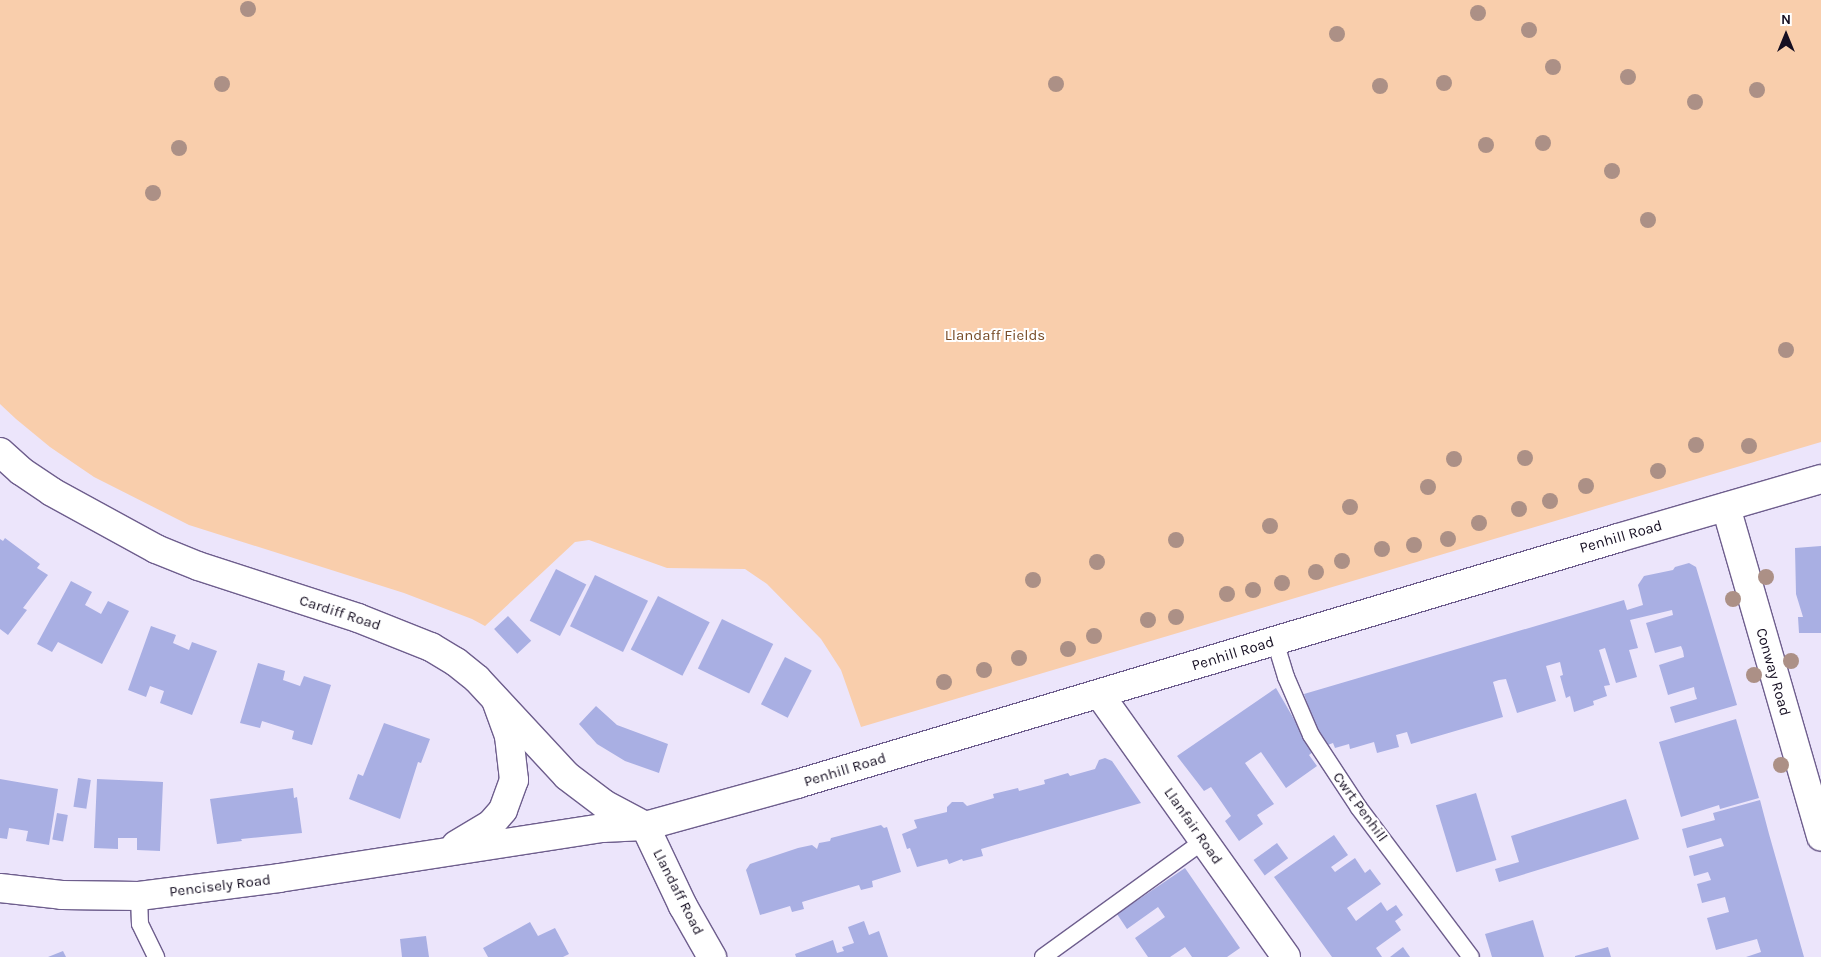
<!DOCTYPE html>
<html>
<head>
<meta charset="utf-8">
<style>
  body { margin:0 }
  #map { position:relative; width:1821px; height:957px; overflow:hidden; background:#ece5fb; font-family:Karla,sans-serif }
  div>[style] { position:absolute }
  [style*='--x'] { left:calc(var(--x)*1px); top:calc(var(--y)*1px); width:calc(var(--w)*1px); rotate:calc(var(--a)*1deg) }
  .green>* { inset:0; background:#f9ceac }
  .building>* { inset:0; background:#a9afe3; transform-origin:0 0 }
  .roads { filter:drop-shadow(1px 0 #6e5e8d) drop-shadow(-1px 0 #6e5e8d) drop-shadow(0 1px #6e5e8d) drop-shadow(0 -1px #6e5e8d) }
  .service>* { height:16px; margin:-8px; padding:0 8px; transform-origin:8px; border-radius:8px; background:#fff }
  .minor>* { height:28px; margin:-14px; padding:0 14px; transform-origin:14px; border-radius:14px; background:#fff }
  .secondary>* { height:28px; margin:-14px; padding:0 14px; transform-origin:14px; border-radius:14px; background:#fff }
  .primary>* { height:28px; margin:-14px; padding:0 14px; transform-origin:14px; border-radius:14px; background:#fff }
  .trees>* { width:16px; height:16px; margin:-8px; border-radius:50%; background:#ac9086 }
  span { translate:-50% -50%; white-space:nowrap; text-align:center; line-height:1.15; -webkit-text-stroke:4px #fff; paint-order:stroke }
  .park-label { font-size:15px; color:#774b26 }
  .street-label { font-size:15px; color:#160f22 }
  .north { position:absolute; left:1761px; top:10px; width:50px; height:50px; -webkit-text-stroke:4px #fff; paint-order:stroke; rotate:0deg; font-size:14px; font-weight:700; line-height:20px; text-align:center; color:#160f22 }
  .north::after { content:''; display:block; margin:auto; width:18px; height:22px; background:#160f22; clip-path:polygon(50% 0,100% 100%,50% 72%,0 100%) }
</style>
</head>
<body>
<div id="map">
  <div class="green">
    <div style="clip-path:polygon(0 0,1821px 0,1821px 442px,861px 727px,841px 670px,821px 639px,767px 584px,745px 569px,667px 568px,589px 540px,575px 542px,485px 626px,472px 619px,404px 593px,189px 525px,94px 477px,50px 447px,16px 419px,0 404px)"></div>
  </div>
  <div class="building">
    <div style="clip-path:polygon(5px 538px,40px 564px,37px 568px,48px 575px,23px 608px,27px 610px,8px 635px,0 629px,0 539px,3px 541px)"></div>
    <div style="clip-path:polygon(1821px 546px,1821px 633px,1799px 633px,1798px 617px,1803px 617px,1796px 594px,1795px 548px)"></div>
    <div style="clip-path:polygon(1689px 563px,1696px 567px,1737px 705px,1675px 723px,1670px 707px,1697px 699px,1695px 693px,1694px 687px,1668px 695px,1659px 665px,1684px 657px,1683px 651px,1681px 646px,1655px 653px,1646px 623px,1673px 615px,1672px 610px,1630px 620px,1638px 648px,1629px 650px,1637px 677px,1616px 683px,1605px 648px,1599px 650px,1610px 685px,1604px 686px,1607px 696px,1593px 701px,1594px 705px,1574px 712px,1570px 696px,1566px 698px,1560px 676px,1563px 675px,1560px 662px,1546px 666px,1556px 701px,1517px 713px,1506px 679px,1499px 680px,1493px 682px,1503px 717px,1411px 744px,1407px 732px,1396px 735px,1399px 747px,1377px 753px,1374px 742px,1350px 749px,1349px 744px,1335px 748px,1333px 743px,1325px 746px,1317px 732px,1304px 694px,1624px 600px,1627px 610px,1643px 605px,1638px 585px,1644px 576px,1673px 570px,1675px 567px)"></div>
    <div style="left:556px;top:569px;width:34px;height:58px;rotate:27deg"></div>
    <div style="left:595px;top:575px;width:59px;height:57px;rotate:26deg"></div>
    <div style="clip-path:polygon(71px 581px,92px 592px,85px 605px,101px 614px,108px 601px,129px 611px,102px 664px,58px 642px,52px 652px,37px 644px)"></div>
    <div style="left:658px;top:596px;width:58px;height:60px;rotate:27deg"></div>
    <div style="left:508px;top:616px;width:34px;height:19px;rotate:47deg"></div>
    <div style="left:722px;top:619px;width:57px;height:55px;rotate:26deg"></div>
    <div style="clip-path:polygon(151px 626px,176px 635px,173px 643px,189px 650px,192px 642px,217px 651px,192px 715px,160px 703px,164px 691px,150px 686px,146px 697px,128px 690px)"></div>
    <div style="left:785px;top:657px;width:30px;height:53px;rotate:27deg"></div>
    <div style="clip-path:polygon(258px 663px,285px 671px,283px 680px,300px 686px,304px 676px,331px 685px,312px 745px,292px 739px,294px 731px,262px 721px,260px 728px,240px 723px)"></div>
    <div style="clip-path:polygon(1276px 688px,1313px 752px,1309px 755px,1317px 766px,1286px 788px,1261px 752px,1245px 763px,1274px 804px,1257px 815px,1263px 824px,1239px 841px,1225px 821px,1231px 816px,1211px 787px,1204px 791px,1177px 756px)"></div>
    <div style="clip-path:polygon(596px 706px,617px 725px,668px 744px,659px 773px,625px 761px,597px 744px,579px 724px)"></div>
    <div style="clip-path:polygon(1736px 719px,1759px 798px,1720px 809px,1719px 805px,1681px 817px,1659px 742px)"></div>
    <div style="clip-path:polygon(384px 723px,430px 739px,421px 763px,418px 762px,400px 819px,349px 799px,358px 774px,363px 776px)"></div>
    <div style="clip-path:polygon(1105px 758px,1112px 761px,1141px 803px,981px 849px,983px 856px,963px 861px,962px 859px,949px 864px,947px 859px,917px 867px,910px 848px,907px 849px,902px 834px,917px 828px,914px 820px,947px 812px,947px 807px,952px 802px,963px 802px,967px 806px,994px 798px,993px 794px,1018px 788px,1019px 791px,1045px 784px,1044px 780px,1068px 773px,1070px 776px,1095px 769px,1099px 760px)"></div>
    <div style="left:78px;top:778px;width:13px;height:29px;rotate:9deg"></div>
    <div style="clip-path:polygon(0 779px,58px 789px,49px 845px,26px 841px,28px 831px,9px 828px,7px 839px,0 838px)"></div>
    <div style="clip-path:polygon(97px 779px,163px 782px,160px 851px,137px 850px,137px 838px,118px 838px,118px 849px,94px 848px)"></div>
    <div style="clip-path:polygon(293px 788px,294px 798px,297px 797px,302px 833px,241px 839px,242px 841px,217px 844px,210px 799px)"></div>
    <div style="left:1476px;top:793px;width:70px;height:42px;rotate:73deg"></div>
    <div style="clip-path:polygon(1626px 799px,1639px 839px,1499px 882px,1495px 869px,1519px 862px,1511px 836px)"></div>
    <div style="clip-path:polygon(1760px 800px,1769px 834px,1804px 957px,1746px 957px,1761px 952px,1757px 939px,1716px 950px,1707px 918px,1729px 912px,1725px 897px,1702px 903px,1697px 884px,1711px 880px,1708px 872px,1694px 876px,1689px 856px,1724px 846px,1721px 838px,1687px 848px,1682px 829px,1715px 820px,1713px 813px)"></div>
    <div style="left:57px;top:813px;width:11px;height:27px;rotate:10deg"></div>
    <div style="clip-path:polygon(881px 825px,884px 828px,887px 827px,901px 872px,872px 881px,873px 887px,861px 890px,859px 885px,802px 902px,804px 909px,792px 912px,790px 906px,760px 915px,746px 870px,750px 864px,798px 848px,812px 845px,817px 849px,819px 843px,830px 841px,831px 838px)"></div>
    <div style="clip-path:polygon(1334px 835px,1348px 855px,1331px 867px,1335px 872px,1355px 858px,1365px 873px,1370px 869px,1381px 884px,1347px 908px,1356px 921px,1381px 902px,1387px 911px,1396px 905px,1403px 915px,1395px 921px,1401px 930px,1376px 948px,1382px 957px,1332px 957px,1274px 877px)"></div>
    <div style="left:1277px;top:843px;width:19px;height:29px;rotate:54deg"></div>
    <div style="clip-path:polygon(1185px 868px,1240px 948px,1227px 957px,1192px 957px,1185px 947px,1170px 957px,1148px 957px,1135px 938px,1165px 917px,1158px 907px,1127px 929px,1117px 914px)"></div>
    <div style="clip-path:polygon(1533px 920px,1544px 957px,1492px 957px,1485px 934px)"></div>
    <div style="clip-path:polygon(864px 921px,869px 935px,879px 931px,888px 957px,796px 957px,795px 954px,833px 940px,837px 953px,844px 951px,842px 947px,854px 943px,848px 927px)"></div>
    <div style="clip-path:polygon(530px 922px,538px 936px,555px 928px,569px 954px,563px 957px,488px 957px,483px 948px)"></div>
    <div style="clip-path:polygon(426px 936px,429px 957px,402px 957px,400px 939px)"></div>
    <div style="clip-path:polygon(1403px 947px,1410px 957px,1390px 957px)"></div>
    <div style="clip-path:polygon(1608px 947px,1611px 957px,1575px 957px,1575px 956px)"></div>
    <div style="clip-path:polygon(63px 951px,66px 957px,48px 957px)"></div>
  </div>
  <div class="roads">
    <div class="service">
      <div style="--x:1275;--y:641;--w:38;--a:73"></div>
      <div style="--x:1286;--y:677;--w:63;--a:66.7"></div>
      <div style="--x:1311;--y:735;--w:87;--a:56.7"></div>
      <div style="--x:1359;--y:808;--w:186;--a:53.1"></div>
      <div style="--x:139;--y:896;--w:28;--a:88"></div>
      <div style="--x:140;--y:924;--w:37;--a:64"></div>
      <div style="--x:1043;--y:957;--w:198;--a:-35.9"></div>
    </div>
    <div class="minor">
      <div style="--x:1726;--y:507;--w:343;--a:73.9"></div>
      <div style="--x:1100;--y:695;--w:321;--a:54.6"></div>
    </div>
    <div class="secondary">
      <div style="--x:456;--y:845;--w:41;--a:-31"></div>
      <div style="--x:491;--y:824;--w:18;--a:-49"></div>
      <div style="--x:503;--y:810;--w:32;--a:-70"></div>
      <div style="--x:514;--y:780;--w:44;--a:-96.5"></div>
      <div style="--x:509;--y:736;--w:38;--a:-110"></div>
      <div style="--x:0;--y:888;--w:62;--a:6.4"></div>
      <div style="--x:62;--y:895;--w:77;--a:0.7"></div>
      <div style="--x:139;--y:896;--w:141;--a:-7.3"></div>
      <div style="--x:279;--y:878;--w:327;--a:-8.8"></div>
      <div style="--x:602;--y:828;--w:43;--a:-2.7"></div>
      <div style="--x:645;--y:826;--w:89;--a:64.6"></div>
      <div style="--x:683;--y:906;--w:59;--a:60.4"></div>
    </div>
    <div class="primary">
      <div style="--x:0;--y:452;--w:28;--a:42"></div>
      <div style="--x:21;--y:471;--w:37;--a:34"></div>
      <div style="--x:52;--y:492;--w:119;--a:28.7"></div>
      <div style="--x:156;--y:549;--w:45;--a:22"></div>
      <div style="--x:198;--y:566;--w:168;--a:18"></div>
      <div style="--x:358;--y:618;--w:79;--a:21.7"></div>
      <div style="--x:431;--y:647;--w:29;--a:31"></div>
      <div style="--x:456;--y:662;--w:27;--a:39"></div>
      <div style="--x:477;--y:679;--w:132;--a:47.1"></div>
      <div style="--x:567;--y:776;--w:46;--a:37.1"></div>
      <div style="--x:604;--y:804;--w:47;--a:28.2"></div>
      <div style="--x:645;--y:826;--w:158;--a:-15.4"></div>
      <div style="--x:797;--y:784;--w:857;--a:-16.68"></div>
      <div style="--x:1618;--y:538;--w:211;--a:-16.2"></div>
    </div>
  </div>
  <div class="trees">
    <div style="left:248px;top:9px"></div>
    <div style="left:1478px;top:13px"></div>
    <div style="left:1529px;top:30px"></div>
    <div style="left:1337px;top:34px"></div>
    <div style="left:1553px;top:67px"></div>
    <div style="left:1628px;top:77px"></div>
    <div style="left:1444px;top:83px"></div>
    <div style="left:222px;top:84px"></div>
    <div style="left:1056px;top:84px"></div>
    <div style="left:1380px;top:86px"></div>
    <div style="left:1757px;top:90px"></div>
    <div style="left:1695px;top:102px"></div>
    <div style="left:1543px;top:143px"></div>
    <div style="left:1486px;top:145px"></div>
    <div style="left:179px;top:148px"></div>
    <div style="left:1612px;top:171px"></div>
    <div style="left:153px;top:193px"></div>
    <div style="left:1648px;top:220px"></div>
    <div style="left:1786px;top:350px"></div>
    <div style="left:1696px;top:445px"></div>
    <div style="left:1749px;top:446px"></div>
    <div style="left:1525px;top:458px"></div>
    <div style="left:1454px;top:459px"></div>
    <div style="left:1658px;top:471px"></div>
    <div style="left:1586px;top:486px"></div>
    <div style="left:1428px;top:487px"></div>
    <div style="left:1550px;top:501px"></div>
    <div style="left:1350px;top:507px"></div>
    <div style="left:1519px;top:509px"></div>
    <div style="left:1479px;top:523px"></div>
    <div style="left:1270px;top:526px"></div>
    <div style="left:1448px;top:539px"></div>
    <div style="left:1176px;top:540px"></div>
    <div style="left:1414px;top:545px"></div>
    <div style="left:1382px;top:549px"></div>
    <div style="left:1342px;top:561px"></div>
    <div style="left:1097px;top:562px"></div>
    <div style="left:1316px;top:572px"></div>
    <div style="left:1766px;top:577px"></div>
    <div style="left:1033px;top:580px"></div>
    <div style="left:1282px;top:583px"></div>
    <div style="left:1253px;top:590px"></div>
    <div style="left:1227px;top:594px"></div>
    <div style="left:1733px;top:599px"></div>
    <div style="left:1176px;top:617px"></div>
    <div style="left:1148px;top:620px"></div>
    <div style="left:1094px;top:636px"></div>
    <div style="left:1068px;top:649px"></div>
    <div style="left:1019px;top:658px"></div>
    <div style="left:1791px;top:661px"></div>
    <div style="left:984px;top:670px"></div>
    <div style="left:1754px;top:675px"></div>
    <div style="left:944px;top:682px"></div>
    <div style="left:1781px;top:765px"></div>
  </div>
  <div class="park-label">
    <span style="left:995px;top:336px">Llandaff Fields</span>
  </div>
  <div class="street-label">
    <span style="left:1621px;top:537px;rotate:-16deg">Penhill Road</span>
    <span style="left:340px;top:613px;rotate:18deg">Cardiff Road</span>
    <span style="left:1233px;top:654px;rotate:-17deg">Penhill Road</span>
    <span style="left:1773px;top:672px;rotate:74deg">Conway Road</span>
    <span style="left:845px;top:770px;rotate:-17deg">Penhill Road</span>
    <span style="left:1360px;top:807px;rotate:54deg">Cwrt Penhill</span>
    <span style="left:1193px;top:826px;rotate:55deg">Llanfair Road</span>
    <span style="left:220px;top:886px;rotate:-7deg">Pencisely Road</span>
    <span style="left:678px;top:892px;rotate:63deg">Llandaff Road</span>
  </div>
  <div class="north">N</div>
</div>
</body>
</html>
